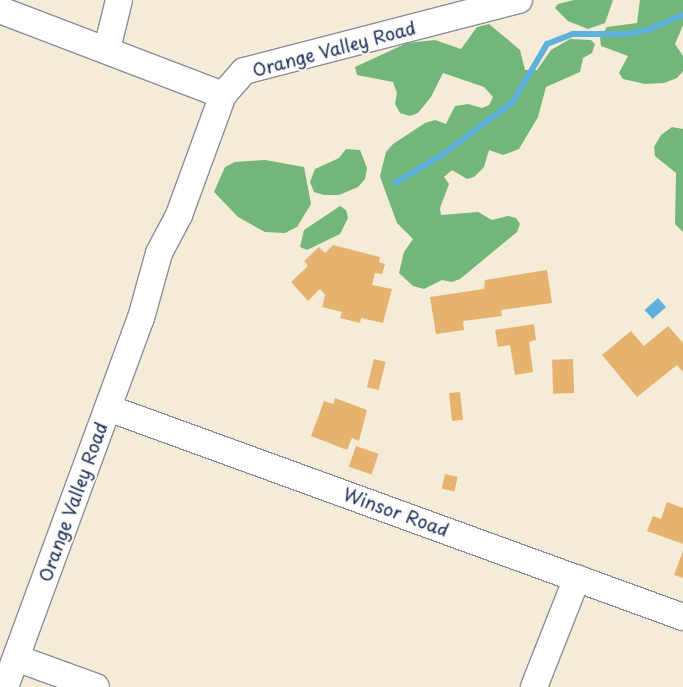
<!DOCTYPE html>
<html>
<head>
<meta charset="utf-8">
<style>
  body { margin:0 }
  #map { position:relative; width:683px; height:687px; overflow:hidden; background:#f5ecd8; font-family:"Playpen Sans",sans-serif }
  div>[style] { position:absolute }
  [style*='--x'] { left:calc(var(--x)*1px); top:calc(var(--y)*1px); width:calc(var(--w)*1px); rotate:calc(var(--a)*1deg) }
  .forest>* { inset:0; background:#72b679 }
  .water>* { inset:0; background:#5eb1da; transform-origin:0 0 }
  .stream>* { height:5.5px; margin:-2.75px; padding:0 2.75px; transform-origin:2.75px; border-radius:2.75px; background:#5eb1da }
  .building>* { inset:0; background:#e6b26f; transform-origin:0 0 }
  .roads { filter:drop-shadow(1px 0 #888e9b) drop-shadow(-1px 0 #888e9b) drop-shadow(0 1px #888e9b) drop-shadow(0 -1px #888e9b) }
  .minor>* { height:26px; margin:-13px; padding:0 13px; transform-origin:13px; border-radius:13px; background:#fff }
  span { translate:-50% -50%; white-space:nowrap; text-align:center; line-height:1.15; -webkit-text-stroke:4px #fdfcf7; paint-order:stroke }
  .street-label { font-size:18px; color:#1b2f5e }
</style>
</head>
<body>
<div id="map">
  <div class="forest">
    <div style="clip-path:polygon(574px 0,613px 0,605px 23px,588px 29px,568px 21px,555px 8px,558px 4px)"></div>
    <div style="clip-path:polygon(640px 0,683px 0,683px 25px,675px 44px,683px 56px,683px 71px,677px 78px,664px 83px,645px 84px,623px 79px,619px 73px,628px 56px,601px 46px,600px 38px,607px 27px,637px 23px)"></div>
    <div style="clip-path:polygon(489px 24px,520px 50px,525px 70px,537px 70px,551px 50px,570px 39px,591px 40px,595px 44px,592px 53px,583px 58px,580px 72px,546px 87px,538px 117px,519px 149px,503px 155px,489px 150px,484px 167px,474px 177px,467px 179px,452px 170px,444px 177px,449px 184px,440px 208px,441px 215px,478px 212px,492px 220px,508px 216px,516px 218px,520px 224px,517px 232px,460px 279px,452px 282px,442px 280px,424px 289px,413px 286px,399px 273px,404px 252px,413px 239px,397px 223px,383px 185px,380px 176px,386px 152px,393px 144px,425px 123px,435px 120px,446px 124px,455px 106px,468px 104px,482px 108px,489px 105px,493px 97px,484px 87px,443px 73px,431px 97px,418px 113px,410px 116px,400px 113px,395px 104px,397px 93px,393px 82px,357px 75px,355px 67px,407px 43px,435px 40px,461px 49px,477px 27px)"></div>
    <div style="clip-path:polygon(672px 127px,683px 129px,683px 232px,675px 224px,676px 173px,655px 156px,654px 147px,661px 135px)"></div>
    <div style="clip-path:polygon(346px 149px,360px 150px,367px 168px,365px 179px,358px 187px,339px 195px,324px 195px,314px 192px,310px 182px,315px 169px,339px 158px)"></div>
    <div style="clip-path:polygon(265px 160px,304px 167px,311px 204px,297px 227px,285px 233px,265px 232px,238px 217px,214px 192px,225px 167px,235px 162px)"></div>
    <div style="clip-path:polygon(340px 206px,346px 210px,348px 218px,340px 234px,307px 250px,300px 247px,304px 230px)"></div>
  </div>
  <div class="water">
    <div style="left:658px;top:298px;width:12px;height:18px;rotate:48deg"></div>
  </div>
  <div class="stream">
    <div style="--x:395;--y:183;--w:58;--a:-31"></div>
    <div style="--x:445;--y:153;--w:85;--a:-36.9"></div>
    <div style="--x:513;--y:102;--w:67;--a:-59.6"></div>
    <div style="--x:547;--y:44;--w:28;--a:-21"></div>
    <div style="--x:573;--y:34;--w:56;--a:0"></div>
    <div style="--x:629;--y:34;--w:22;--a:-13"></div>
    <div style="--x:650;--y:29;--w:36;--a:-23"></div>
  </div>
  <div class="building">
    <div style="clip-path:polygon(333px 245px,380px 257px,379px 262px,385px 264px,382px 274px,375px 273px,372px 285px,392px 289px,383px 323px,361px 318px,360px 323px,340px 318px,342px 312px,322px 307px,325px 295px,320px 289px,308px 301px,291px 282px,308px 266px,304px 261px,319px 247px,325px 253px)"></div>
    <div style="clip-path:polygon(547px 270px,552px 303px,501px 310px,502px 316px,463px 321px,464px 330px,436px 334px,430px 297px,484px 289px,485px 280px)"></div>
    <div style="clip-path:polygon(534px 324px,536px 340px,529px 342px,533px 372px,515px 375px,510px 345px,498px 347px,495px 330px)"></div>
    <div style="clip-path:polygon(668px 326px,683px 343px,683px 372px,677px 365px,637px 397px,602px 355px,631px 331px,644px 346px)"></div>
    <div style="left:374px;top:359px;width:12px;height:29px;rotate:14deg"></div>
    <div style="left:573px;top:359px;width:34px;height:21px;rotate:88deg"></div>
    <div style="left:460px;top:392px;width:28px;height:11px;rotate:84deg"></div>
    <div style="clip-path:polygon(335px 398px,367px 410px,359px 441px,352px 438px,347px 450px,311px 436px,324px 401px,333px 404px)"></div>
    <div style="left:356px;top:446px;width:24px;height:22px;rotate:19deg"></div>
    <div style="left:445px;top:474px;width:13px;height:15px;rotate:13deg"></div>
    <div style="clip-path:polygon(667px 502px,683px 508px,683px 544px,647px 531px,653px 516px,661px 519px)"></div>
    <div style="clip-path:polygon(683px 551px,683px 578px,674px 575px)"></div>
  </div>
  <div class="roads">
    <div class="minor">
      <div style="--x:0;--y:10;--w:239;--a:20.9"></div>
      <div style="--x:107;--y:49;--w:50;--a:-76.2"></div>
      <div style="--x:108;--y:408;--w:612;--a:19.98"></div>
      <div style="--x:16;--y:658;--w:85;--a:19.9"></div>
      <div style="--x:5;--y:687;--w:393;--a:-69.8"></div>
      <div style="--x:141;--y:318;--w:67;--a:-74.5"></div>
      <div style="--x:159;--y:253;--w:43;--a:-62.2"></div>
      <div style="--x:179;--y:215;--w:128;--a:-69.9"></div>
      <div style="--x:223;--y:95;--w:32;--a:-49"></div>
      <div style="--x:244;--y:71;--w:284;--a:-14.5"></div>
      <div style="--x:534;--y:687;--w:117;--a:-68.5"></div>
    </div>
  </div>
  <div class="street-label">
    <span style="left:334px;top:49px;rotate:-15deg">Orange Valley Road</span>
    <span style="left:73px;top:502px;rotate:-70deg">Orange Valley Road</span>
    <span style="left:396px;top:512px;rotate:20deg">Winsor Road</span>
  </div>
</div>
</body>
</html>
